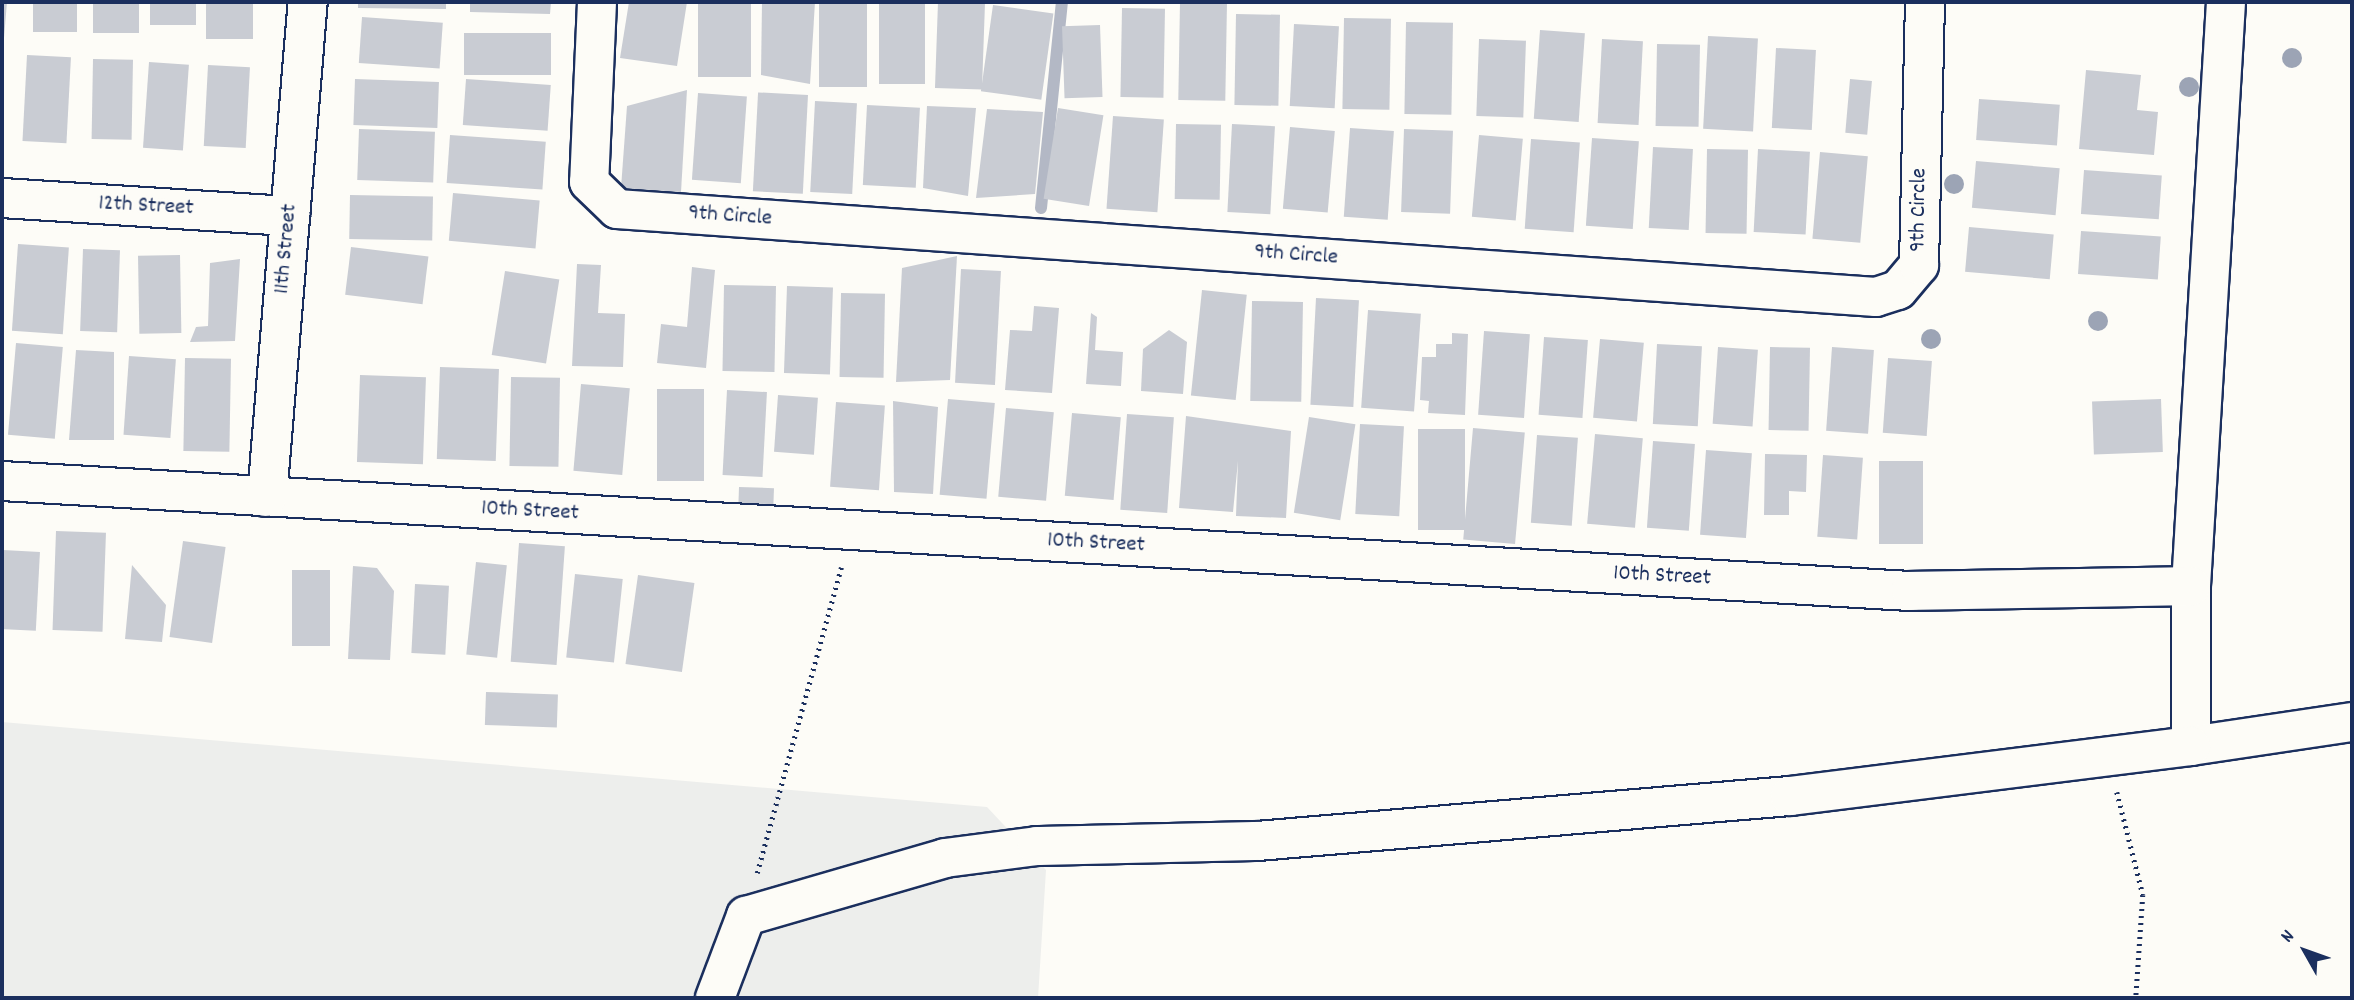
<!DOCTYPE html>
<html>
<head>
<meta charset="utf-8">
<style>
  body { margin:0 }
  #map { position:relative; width:2354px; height:1000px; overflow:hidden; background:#fdfcf7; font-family:Dekko,sans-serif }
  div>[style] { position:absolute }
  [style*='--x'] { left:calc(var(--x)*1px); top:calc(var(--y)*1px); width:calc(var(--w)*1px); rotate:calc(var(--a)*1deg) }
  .built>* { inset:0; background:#edeeec }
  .stream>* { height:12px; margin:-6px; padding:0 6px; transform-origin:6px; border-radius:6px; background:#b3b8c5 }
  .building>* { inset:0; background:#c9ccd3; transform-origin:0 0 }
  .path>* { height:4.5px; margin-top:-2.25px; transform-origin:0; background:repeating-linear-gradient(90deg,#1b2f5e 0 2px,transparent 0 7px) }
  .roads { filter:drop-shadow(2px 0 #1b2f5e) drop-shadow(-2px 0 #1b2f5e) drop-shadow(0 2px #1b2f5e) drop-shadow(0 -2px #1b2f5e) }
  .minor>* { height:38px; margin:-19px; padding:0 19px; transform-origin:19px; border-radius:19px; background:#fdfcf7 }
  .trees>* { width:20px; height:20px; margin:-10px; border-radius:50%; background:#9ca4b5 }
  span { translate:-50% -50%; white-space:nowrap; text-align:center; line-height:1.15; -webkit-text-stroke:5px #fdfcf7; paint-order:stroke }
  .street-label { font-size:23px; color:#1b2f5e }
  .frame { position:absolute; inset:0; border:4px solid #1b2f5e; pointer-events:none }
  .north { position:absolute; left:2270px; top:916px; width:70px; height:70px; -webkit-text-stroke:5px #fdfcf7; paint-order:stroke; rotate:310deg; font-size:19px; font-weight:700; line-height:28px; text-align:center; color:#1b2f5e }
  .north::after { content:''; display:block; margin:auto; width:24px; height:32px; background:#1b2f5e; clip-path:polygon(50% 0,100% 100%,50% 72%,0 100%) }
</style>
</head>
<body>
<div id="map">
  <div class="built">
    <div style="clip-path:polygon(2px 722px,987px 807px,1046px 870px,1038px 998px,2px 998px)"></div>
  </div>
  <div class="stream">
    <div style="--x:1041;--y:208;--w:207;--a:-84.2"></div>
  </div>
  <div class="building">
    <div style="clip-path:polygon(2px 2px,7px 2px,4px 38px,2px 38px)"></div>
    <div style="left:33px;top:2px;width:44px;height:30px"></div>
    <div style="left:93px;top:2px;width:46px;height:31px"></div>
    <div style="left:150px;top:2px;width:46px;height:23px"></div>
    <div style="left:206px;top:2px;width:47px;height:37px"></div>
    <div style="clip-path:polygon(358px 2px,446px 2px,446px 9px,358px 8px)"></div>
    <div style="clip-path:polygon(470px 2px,551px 2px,550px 14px,470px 12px)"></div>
    <div style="clip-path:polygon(629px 2px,687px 2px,677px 66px,620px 58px)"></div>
    <div style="left:698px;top:2px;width:53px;height:75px"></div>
    <div style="clip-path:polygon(762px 2px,815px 2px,810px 84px,761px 75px)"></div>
    <div style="left:819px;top:2px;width:48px;height:85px"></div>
    <div style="left:879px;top:2px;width:46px;height:82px"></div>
    <div style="left:938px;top:2px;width:47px;height:86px;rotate:2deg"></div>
    <div style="left:1180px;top:2px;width:47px;height:98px;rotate:1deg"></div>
    <div style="left:993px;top:5px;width:61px;height:87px;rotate:8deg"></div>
    <div style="left:1122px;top:8px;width:43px;height:89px;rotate:1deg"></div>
    <div style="left:1236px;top:14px;width:44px;height:91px;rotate:1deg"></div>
    <div style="left:362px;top:17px;width:81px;height:46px;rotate:4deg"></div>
    <div style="left:1344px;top:18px;width:47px;height:91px;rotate:1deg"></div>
    <div style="left:1406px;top:22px;width:47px;height:92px;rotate:1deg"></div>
    <div style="left:1294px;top:24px;width:45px;height:82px;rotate:3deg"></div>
    <div style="left:1100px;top:25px;width:72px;height:38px;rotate:88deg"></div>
    <div style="left:1540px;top:30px;width:45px;height:89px;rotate:4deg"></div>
    <div style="left:464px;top:33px;width:87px;height:42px"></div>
    <div style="left:1708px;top:36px;width:50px;height:93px;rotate:3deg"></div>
    <div style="left:1479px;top:39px;width:47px;height:77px;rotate:2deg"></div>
    <div style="left:1602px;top:39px;width:41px;height:84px;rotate:3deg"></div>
    <div style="left:1657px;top:44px;width:43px;height:82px;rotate:1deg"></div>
    <div style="left:1776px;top:48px;width:40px;height:80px;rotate:3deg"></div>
    <div style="left:27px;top:55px;width:44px;height:86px;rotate:3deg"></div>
    <div style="left:93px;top:59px;width:40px;height:80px;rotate:1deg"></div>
    <div style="left:149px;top:62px;width:40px;height:86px;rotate:4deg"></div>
    <div style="left:208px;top:65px;width:42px;height:81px;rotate:3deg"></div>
    <div style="clip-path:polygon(2086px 70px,2141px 75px,2137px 110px,2158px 112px,2154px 155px,2079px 149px)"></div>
    <div style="left:355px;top:79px;width:84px;height:46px;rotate:2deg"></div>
    <div style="left:466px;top:79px;width:85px;height:46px;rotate:4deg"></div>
    <div style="left:1850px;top:79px;width:22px;height:54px;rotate:5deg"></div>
    <div style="clip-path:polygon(687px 90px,681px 192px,621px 188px,627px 106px)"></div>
    <div style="left:698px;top:93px;width:49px;height:87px;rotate:4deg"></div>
    <div style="left:808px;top:95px;width:99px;height:50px;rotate:93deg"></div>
    <div style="left:1979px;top:99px;width:81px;height:41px;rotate:4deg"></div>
    <div style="left:815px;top:101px;width:42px;height:91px;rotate:3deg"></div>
    <div style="left:867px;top:105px;width:53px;height:80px;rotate:3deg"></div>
    <div style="clip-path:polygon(927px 106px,976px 108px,968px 196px,923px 188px)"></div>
    <div style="left:1058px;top:108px;width:46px;height:92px;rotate:9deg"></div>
    <div style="clip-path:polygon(987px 109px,1043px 112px,1035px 194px,976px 198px)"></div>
    <div style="left:1113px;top:116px;width:51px;height:93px;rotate:4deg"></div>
    <div style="left:1176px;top:124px;width:45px;height:75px;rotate:1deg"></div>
    <div style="left:1232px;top:124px;width:43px;height:88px;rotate:3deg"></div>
    <div style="left:1290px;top:127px;width:45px;height:82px;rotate:5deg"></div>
    <div style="left:1350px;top:128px;width:44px;height:89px;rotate:4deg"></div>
    <div style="left:359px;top:129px;width:76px;height:51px;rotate:2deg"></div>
    <div style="left:1404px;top:129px;width:49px;height:83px;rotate:2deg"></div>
    <div style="left:450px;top:135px;width:96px;height:48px;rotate:4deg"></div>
    <div style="left:1479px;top:135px;width:44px;height:82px;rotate:5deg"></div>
    <div style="left:1592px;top:138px;width:47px;height:88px;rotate:4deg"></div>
    <div style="left:1531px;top:139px;width:49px;height:90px;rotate:4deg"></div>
    <div style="left:1653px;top:147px;width:40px;height:81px;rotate:3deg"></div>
    <div style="left:1707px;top:149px;width:41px;height:84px;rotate:1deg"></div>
    <div style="left:1758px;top:149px;width:52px;height:83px;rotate:3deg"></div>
    <div style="left:1820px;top:152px;width:48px;height:87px;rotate:5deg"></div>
    <div style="left:1976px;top:161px;width:84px;height:47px;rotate:5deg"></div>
    <div style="left:2084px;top:170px;width:78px;height:44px;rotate:4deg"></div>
    <div style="left:453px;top:193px;width:87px;height:48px;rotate:5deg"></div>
    <div style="left:350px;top:195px;width:83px;height:44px;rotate:1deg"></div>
    <div style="left:1969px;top:227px;width:85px;height:45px;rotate:5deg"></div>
    <div style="left:2081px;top:231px;width:80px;height:43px;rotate:4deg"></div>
    <div style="left:18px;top:244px;width:51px;height:87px;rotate:4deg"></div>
    <div style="left:351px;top:247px;width:78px;height:48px;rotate:7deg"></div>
    <div style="left:83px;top:249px;width:37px;height:82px;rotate:2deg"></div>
    <div style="left:180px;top:255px;width:78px;height:42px;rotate:89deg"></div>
    <div style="clip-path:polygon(957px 256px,950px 380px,896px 382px,902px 268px)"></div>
    <div style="clip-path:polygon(240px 259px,235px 341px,190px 342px,196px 327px,208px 326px,210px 263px)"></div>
    <div style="clip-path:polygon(577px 264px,601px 265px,598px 313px,625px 314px,623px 367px,572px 366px)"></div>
    <div style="clip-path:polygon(692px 267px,715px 270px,706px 368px,657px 363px,661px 324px,687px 327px)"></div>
    <div style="left:961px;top:269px;width:40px;height:114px;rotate:3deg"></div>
    <div style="left:505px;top:271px;width:55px;height:85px;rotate:9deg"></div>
    <div style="left:724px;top:285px;width:52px;height:86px;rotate:1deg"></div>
    <div style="left:787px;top:286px;width:46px;height:87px;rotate:2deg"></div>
    <div style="left:1202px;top:290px;width:45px;height:106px;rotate:6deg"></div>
    <div style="left:841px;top:293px;width:44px;height:84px;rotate:1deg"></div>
    <div style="left:1316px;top:298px;width:43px;height:107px;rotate:3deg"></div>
    <div style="left:1252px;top:301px;width:51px;height:100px;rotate:1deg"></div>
    <div style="clip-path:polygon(1034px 306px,1059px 308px,1052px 393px,1005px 390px,1010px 330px,1032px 331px)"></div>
    <div style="left:1368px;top:310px;width:53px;height:98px;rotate:4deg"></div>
    <div style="clip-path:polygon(1091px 313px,1097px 317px,1095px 350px,1123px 352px,1121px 386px,1086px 384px)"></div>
    <div style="clip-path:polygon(1169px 330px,1187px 342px,1183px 394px,1141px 391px,1143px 349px)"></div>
    <div style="left:1484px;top:331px;width:46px;height:84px;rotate:4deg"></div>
    <div style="clip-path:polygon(1452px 333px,1468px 334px,1465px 415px,1428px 413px,1429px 401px,1420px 400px,1422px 357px,1436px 357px,1436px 344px,1452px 344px)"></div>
    <div style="left:1544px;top:337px;width:44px;height:78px;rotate:4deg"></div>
    <div style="left:1600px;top:339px;width:44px;height:79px;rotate:5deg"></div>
    <div style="left:16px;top:343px;width:47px;height:92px;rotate:5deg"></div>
    <div style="left:1657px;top:344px;width:45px;height:80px;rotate:3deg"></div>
    <div style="left:1718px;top:347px;width:40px;height:77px;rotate:4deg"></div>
    <div style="left:1770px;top:347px;width:40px;height:83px;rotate:1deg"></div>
    <div style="left:1832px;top:347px;width:42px;height:84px;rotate:4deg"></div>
    <div style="clip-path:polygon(76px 350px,114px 352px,114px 440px,69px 440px)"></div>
    <div style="left:129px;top:356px;width:47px;height:79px;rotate:4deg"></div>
    <div style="left:185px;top:358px;width:46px;height:93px;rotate:1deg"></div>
    <div style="left:1888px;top:358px;width:44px;height:75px;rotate:4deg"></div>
    <div style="left:440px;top:367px;width:59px;height:92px;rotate:2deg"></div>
    <div style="left:360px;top:375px;width:66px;height:87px;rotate:2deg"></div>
    <div style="left:511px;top:377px;width:49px;height:89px;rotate:1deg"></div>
    <div style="left:581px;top:384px;width:49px;height:87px;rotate:5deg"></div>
    <div style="left:657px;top:389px;width:47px;height:92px"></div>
    <div style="left:727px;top:390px;width:40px;height:85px;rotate:3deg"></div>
    <div style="left:778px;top:395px;width:40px;height:57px;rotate:4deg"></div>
    <div style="left:948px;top:399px;width:47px;height:96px;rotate:5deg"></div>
    <div style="left:2161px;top:399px;width:53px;height:69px;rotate:88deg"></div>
    <div style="clip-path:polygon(893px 401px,938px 407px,933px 494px,894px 492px)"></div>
    <div style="left:836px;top:402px;width:49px;height:85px;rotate:4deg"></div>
    <div style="left:1006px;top:408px;width:48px;height:89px;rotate:5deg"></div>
    <div style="left:1072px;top:413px;width:49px;height:83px;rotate:5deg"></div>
    <div style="left:1127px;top:414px;width:47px;height:96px;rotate:4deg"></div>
    <div style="clip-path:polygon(1186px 416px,1291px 431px,1286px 518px,1236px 516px,1238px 461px,1233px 512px,1179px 508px)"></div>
    <div style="left:1309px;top:417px;width:47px;height:97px;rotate:9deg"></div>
    <div style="left:1360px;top:424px;width:44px;height:90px;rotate:3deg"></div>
    <div style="left:1473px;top:428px;width:52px;height:112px;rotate:5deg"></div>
    <div style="left:1418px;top:429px;width:47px;height:101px"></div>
    <div style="left:1595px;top:434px;width:48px;height:90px;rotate:5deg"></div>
    <div style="left:1537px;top:435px;width:41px;height:88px;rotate:4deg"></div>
    <div style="left:1653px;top:441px;width:42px;height:87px;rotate:4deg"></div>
    <div style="left:1706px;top:450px;width:46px;height:85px;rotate:4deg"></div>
    <div style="clip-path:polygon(1765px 454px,1807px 455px,1806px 492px,1789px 491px,1789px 515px,1764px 515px)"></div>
    <div style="left:1823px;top:455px;width:40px;height:82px;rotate:4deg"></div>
    <div style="left:1879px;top:461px;width:44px;height:83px"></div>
    <div style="left:739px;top:487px;width:35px;height:16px;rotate:2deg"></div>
    <div style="left:56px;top:531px;width:50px;height:99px;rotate:2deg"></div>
    <div style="left:183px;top:541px;width:43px;height:97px;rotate:8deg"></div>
    <div style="left:519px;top:543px;width:46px;height:119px;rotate:4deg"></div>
    <div style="left:3px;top:550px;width:37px;height:79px;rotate:3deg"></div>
    <div style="left:476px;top:562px;width:31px;height:93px;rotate:6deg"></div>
    <div style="clip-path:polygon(132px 565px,166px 605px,162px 642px,125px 639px)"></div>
    <div style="clip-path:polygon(353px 566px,377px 568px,394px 591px,390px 660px,348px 659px)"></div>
    <div style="left:292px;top:570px;width:38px;height:76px"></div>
    <div style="left:575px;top:574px;width:48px;height:84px;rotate:6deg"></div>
    <div style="left:638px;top:575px;width:57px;height:90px;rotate:8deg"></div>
    <div style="left:415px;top:584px;width:34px;height:69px;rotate:3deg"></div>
    <div style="left:486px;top:692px;width:72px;height:33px;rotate:2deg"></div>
  </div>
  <div class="path">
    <div style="--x:2117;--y:792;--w:106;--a:75.8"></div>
    <div style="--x:2143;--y:895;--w:103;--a:93.9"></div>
    <div style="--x:757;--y:873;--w:317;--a:-74.6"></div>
  </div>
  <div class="roads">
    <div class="minor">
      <div style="--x:597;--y:2;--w:180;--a:92.5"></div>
      <div style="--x:589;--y:182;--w:39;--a:44"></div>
      <div style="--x:617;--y:209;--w:1262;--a:4"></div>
      <div style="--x:1876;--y:297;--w:23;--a:-18"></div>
      <div style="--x:1898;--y:290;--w:33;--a:-50"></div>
      <div style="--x:1919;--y:265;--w:263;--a:-88.7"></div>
      <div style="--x:2226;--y:2;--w:585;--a:93.43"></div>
      <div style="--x:2191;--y:586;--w:160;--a:90"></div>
      <div style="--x:2191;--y:746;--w:163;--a:-8.5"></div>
      <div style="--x:2;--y:198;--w:289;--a:3.6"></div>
      <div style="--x:2;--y:481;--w:1912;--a:3.3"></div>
      <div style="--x:1911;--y:591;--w:280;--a:-1"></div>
      <div style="--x:267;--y:497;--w:497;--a:-85.3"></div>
      <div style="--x:715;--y:998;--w:88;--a:-69.3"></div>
      <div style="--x:746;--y:916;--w:207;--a:-16.2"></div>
      <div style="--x:945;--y:858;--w:93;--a:-7.4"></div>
      <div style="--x:1037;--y:846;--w:220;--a:-1.3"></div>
      <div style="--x:1257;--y:841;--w:535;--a:-4.83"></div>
      <div style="--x:1790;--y:796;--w:404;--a:-7.1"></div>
    </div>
  </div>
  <div class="trees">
    <div style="left:2292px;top:58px"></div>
    <div style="left:2189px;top:87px"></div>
    <div style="left:1954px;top:184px"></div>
    <div style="left:2098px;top:321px"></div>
    <div style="left:1931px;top:339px"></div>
  </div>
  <div class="street-label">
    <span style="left:146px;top:207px;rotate:3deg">12th Street</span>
    <span style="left:1920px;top:210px;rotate:-89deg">9th Circle</span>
    <span style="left:730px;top:217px;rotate:4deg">9th Circle</span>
    <span style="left:287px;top:249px;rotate:-85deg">11th Street</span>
    <span style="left:1296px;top:256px;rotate:4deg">9th Circle</span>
    <span style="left:530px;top:512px;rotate:3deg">10th Street</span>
    <span style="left:1096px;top:544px;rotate:3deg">10th Street</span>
    <span style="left:1662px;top:577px;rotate:3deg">10th Street</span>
  </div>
  <div class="frame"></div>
  <div class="north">N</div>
</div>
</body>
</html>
